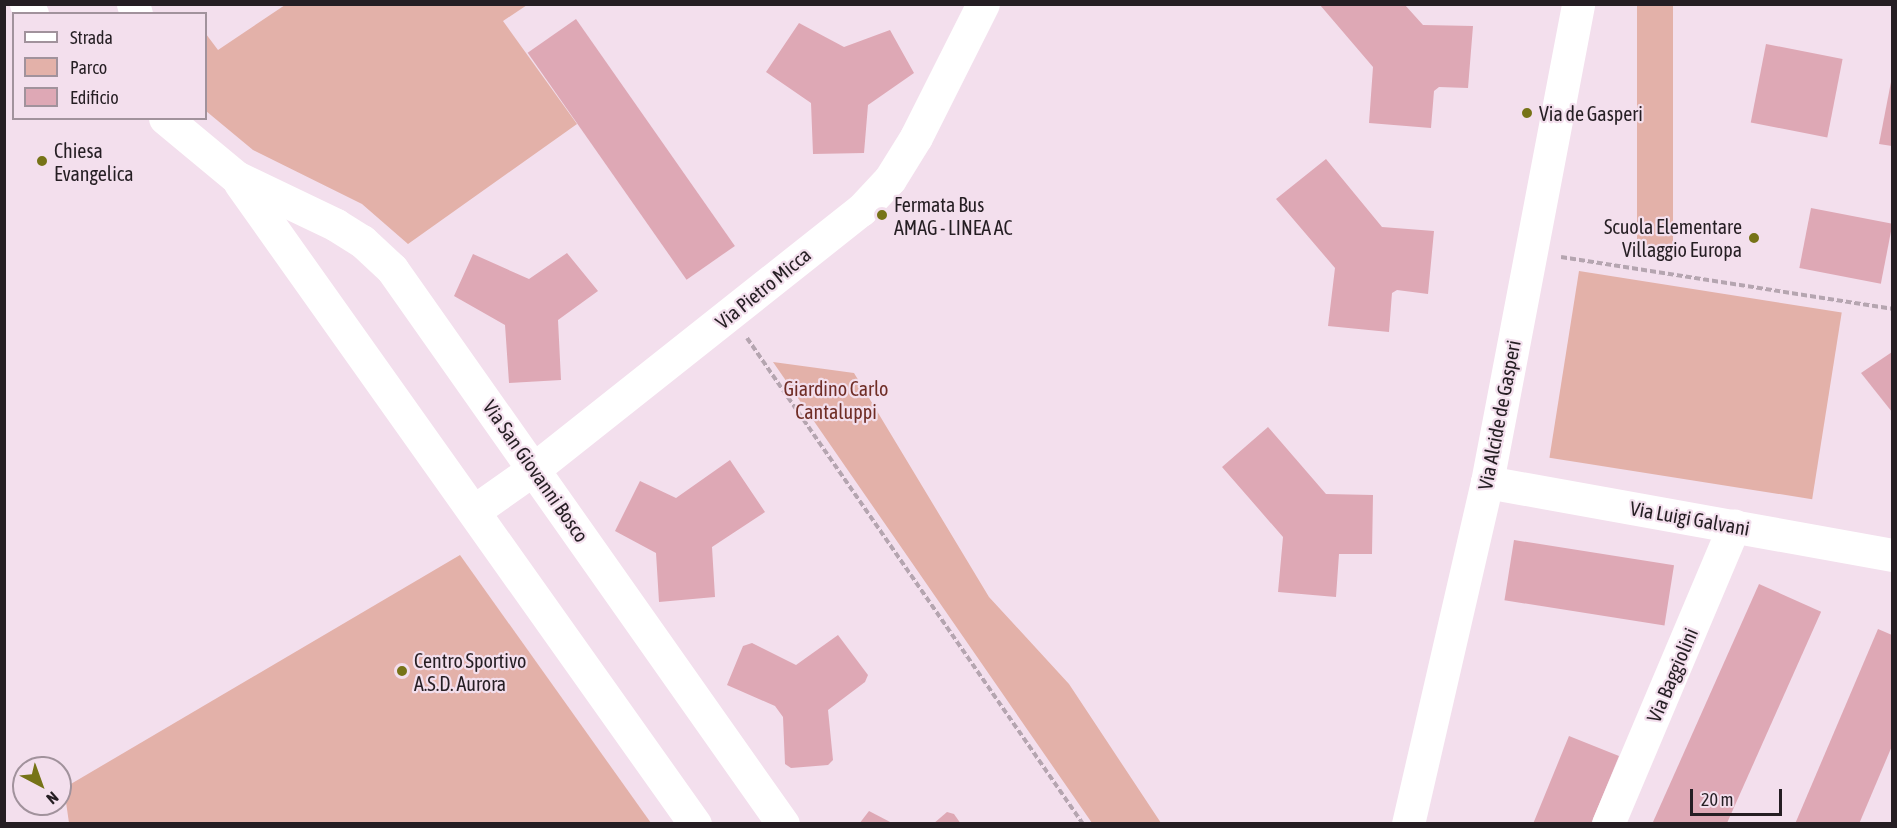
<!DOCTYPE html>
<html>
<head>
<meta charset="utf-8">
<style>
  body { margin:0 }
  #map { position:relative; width:1897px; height:828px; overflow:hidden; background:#f3dfed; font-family:"Asap Condensed",sans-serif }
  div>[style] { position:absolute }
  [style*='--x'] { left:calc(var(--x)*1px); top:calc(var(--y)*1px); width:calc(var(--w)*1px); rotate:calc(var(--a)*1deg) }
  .green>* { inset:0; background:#e3b1a9; transform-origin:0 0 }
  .building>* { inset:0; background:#dea8b5; transform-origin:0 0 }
  .path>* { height:4px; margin-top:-2px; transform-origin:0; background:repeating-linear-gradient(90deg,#b5a5b0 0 6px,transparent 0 9px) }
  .minor>* { height:33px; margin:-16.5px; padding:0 16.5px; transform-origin:16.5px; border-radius:16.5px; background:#fff }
  .dots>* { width:16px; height:16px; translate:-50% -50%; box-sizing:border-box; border:3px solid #f3dfed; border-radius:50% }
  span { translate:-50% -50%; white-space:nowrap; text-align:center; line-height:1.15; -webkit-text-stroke:4.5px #f3dfed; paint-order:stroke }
  .poi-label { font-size:20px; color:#251e23 }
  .left { translate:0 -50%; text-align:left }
  .right { translate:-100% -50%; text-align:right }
  .street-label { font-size:20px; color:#251e23 }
  .park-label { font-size:20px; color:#6f2d26 }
  .frame { position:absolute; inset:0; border:6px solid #251e23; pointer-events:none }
  .legend { position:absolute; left:12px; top:12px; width:195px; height:108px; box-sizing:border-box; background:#f3dfed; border:2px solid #a1929c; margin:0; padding:8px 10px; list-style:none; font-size:18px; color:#251e23 }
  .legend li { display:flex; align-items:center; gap:12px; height:30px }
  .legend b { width:30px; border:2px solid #a1929c }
  .north { position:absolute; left:12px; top:756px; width:60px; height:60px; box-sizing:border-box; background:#f3dfed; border:2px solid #a1929c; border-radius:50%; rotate:139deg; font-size:16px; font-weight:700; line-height:24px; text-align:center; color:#251e23 }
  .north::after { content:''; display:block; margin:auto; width:21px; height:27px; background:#767317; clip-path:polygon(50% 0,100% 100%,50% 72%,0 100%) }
  .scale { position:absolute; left:1690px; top:789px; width:92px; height:27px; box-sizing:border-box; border:3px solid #251e23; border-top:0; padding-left:8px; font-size:18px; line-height:21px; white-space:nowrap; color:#251e23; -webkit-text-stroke:4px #f3dfed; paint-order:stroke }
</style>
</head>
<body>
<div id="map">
  <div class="green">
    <div style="clip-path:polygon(285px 5px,527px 5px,503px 21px,577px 124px,408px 244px,362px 204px,253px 150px,206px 111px,206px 34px,218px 50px)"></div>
    <div style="left:1637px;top:5px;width:36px;height:251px"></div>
    <div style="left:1579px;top:271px;width:266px;height:189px;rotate:9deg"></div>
    <div style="clip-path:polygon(773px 362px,854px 373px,989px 597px,1069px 684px,1161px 823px,1092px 823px)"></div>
    <div style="clip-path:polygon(460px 555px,651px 823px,69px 823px,64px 788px)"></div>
  </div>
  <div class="building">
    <div style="clip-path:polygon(1320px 5px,1405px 5px,1423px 25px,1473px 26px,1468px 88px,1439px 87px,1434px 91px,1431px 128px,1369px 123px,1373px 67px)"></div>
    <div style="left:576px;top:19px;width:277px;height:59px;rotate:55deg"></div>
    <div style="clip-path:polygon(799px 23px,844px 47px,890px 30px,914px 73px,868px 105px,864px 153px,813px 154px,811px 103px,766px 72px)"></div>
    <div style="left:1766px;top:44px;width:78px;height:80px;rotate:11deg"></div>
    <div style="clip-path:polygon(1891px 82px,1892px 82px,1892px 146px,1879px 144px)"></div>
    <div style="clip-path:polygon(1326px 159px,1382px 227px,1434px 231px,1428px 294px,1397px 290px,1392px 293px,1389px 332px,1328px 326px,1335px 268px,1276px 199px)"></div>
    <div style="left:1811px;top:208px;width:83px;height:61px;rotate:11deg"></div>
    <div style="clip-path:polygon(567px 253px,598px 291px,558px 320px,561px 380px,509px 383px,505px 325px,454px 296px,473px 254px,529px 279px)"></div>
    <div style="clip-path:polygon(1892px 352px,1892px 412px,1861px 373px)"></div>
    <div style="clip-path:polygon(1268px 427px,1326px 494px,1373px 495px,1372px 554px,1339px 554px,1336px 597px,1278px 592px,1283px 537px,1222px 467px)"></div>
    <div style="clip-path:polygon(730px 460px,765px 512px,712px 547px,715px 597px,659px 602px,656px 553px,615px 531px,640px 481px,676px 498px)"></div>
    <div style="left:1514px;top:540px;width:162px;height:61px;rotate:9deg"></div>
    <div style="left:1759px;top:584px;width:68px;height:262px;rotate:24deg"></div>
    <div style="clip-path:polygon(1878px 629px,1892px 635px,1892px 746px,1859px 824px,1795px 824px)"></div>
    <div style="clip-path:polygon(838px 635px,868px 675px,865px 682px,828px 710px,833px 760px,828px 765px,791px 768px,785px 764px,783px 717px,775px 706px,727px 685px,743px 646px,752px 643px,796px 665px)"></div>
    <div style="clip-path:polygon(1569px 736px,1619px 756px,1591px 824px,1533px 824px)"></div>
    <div style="clip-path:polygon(869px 811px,894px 824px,859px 824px)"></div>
    <div style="clip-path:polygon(947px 812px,954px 814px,961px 824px,933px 824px)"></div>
  </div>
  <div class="path">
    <div style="--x:1561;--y:257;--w:335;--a:8.9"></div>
    <div style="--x:747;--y:338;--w:591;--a:55.34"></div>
  </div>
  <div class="minor">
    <div style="--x:26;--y:4;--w:12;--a:59"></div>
    <div style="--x:133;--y:4;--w:10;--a:73"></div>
    <div style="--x:165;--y:118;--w:92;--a:39.7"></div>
    <div style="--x:236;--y:177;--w:111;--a:25.6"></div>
    <div style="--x:336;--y:225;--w:31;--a:32"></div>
    <div style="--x:362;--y:241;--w:41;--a:43"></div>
    <div style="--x:392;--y:269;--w:679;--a:54.84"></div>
    <div style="--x:240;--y:183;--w:786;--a:54.63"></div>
    <div style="--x:1487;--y:482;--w:412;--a:10.2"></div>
    <div style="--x:474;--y:511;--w:75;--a:-35.2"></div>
    <div style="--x:535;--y:468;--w:416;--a:-38.4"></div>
    <div style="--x:861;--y:210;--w:42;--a:-46.9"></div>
    <div style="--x:890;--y:179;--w:49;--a:-58.2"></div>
    <div style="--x:916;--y:137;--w:149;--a:-63.3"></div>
    <div style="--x:1408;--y:824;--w:351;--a:-77"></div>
    <div style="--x:1487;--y:482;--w:487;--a:-79.2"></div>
    <div style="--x:1608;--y:824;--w:324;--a:-67.1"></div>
  </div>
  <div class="dots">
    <div style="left:1527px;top:113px;background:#767317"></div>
    <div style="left:42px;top:161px;background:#767317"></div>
    <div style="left:882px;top:215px;background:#767317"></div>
    <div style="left:1754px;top:238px;background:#767317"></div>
    <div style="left:402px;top:671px;background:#767317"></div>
  </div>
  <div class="poi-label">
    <span class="left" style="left:1539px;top:113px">Via de Gasperi</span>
    <span class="left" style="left:54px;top:162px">Chiesa<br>Evangelica</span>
    <span class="left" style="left:894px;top:216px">Fermata Bus<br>AMAG - LINEA AC</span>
    <span class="right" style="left:1742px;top:238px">Scuola Elementare<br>Villaggio Europa</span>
    <span class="left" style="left:414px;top:672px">Centro Sportivo<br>A.S.D. Aurora</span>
  </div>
  <div class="street-label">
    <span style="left:763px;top:288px;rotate:-39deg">Via Pietro Micca</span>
    <span style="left:1499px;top:415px;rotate:-79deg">Via Alcide de Gasperi</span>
    <span style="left:536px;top:471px;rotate:55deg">Via San Giovanni Bosco</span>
    <span style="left:1690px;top:518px;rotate:10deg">Via Luigi Galvani</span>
    <span style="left:1672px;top:675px;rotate:-67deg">Via Baggiolini</span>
  </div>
  <div class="park-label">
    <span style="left:836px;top:400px">Giardino Carlo<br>Cantaluppi</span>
  </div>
  <div class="frame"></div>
  <ul class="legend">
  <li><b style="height:8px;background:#fff"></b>Strada</li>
  <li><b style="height:16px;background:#e3b1a9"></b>Parco</li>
  <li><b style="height:16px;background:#dea8b5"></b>Edificio</li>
  </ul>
  <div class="north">N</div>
  <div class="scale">20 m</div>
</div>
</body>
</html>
